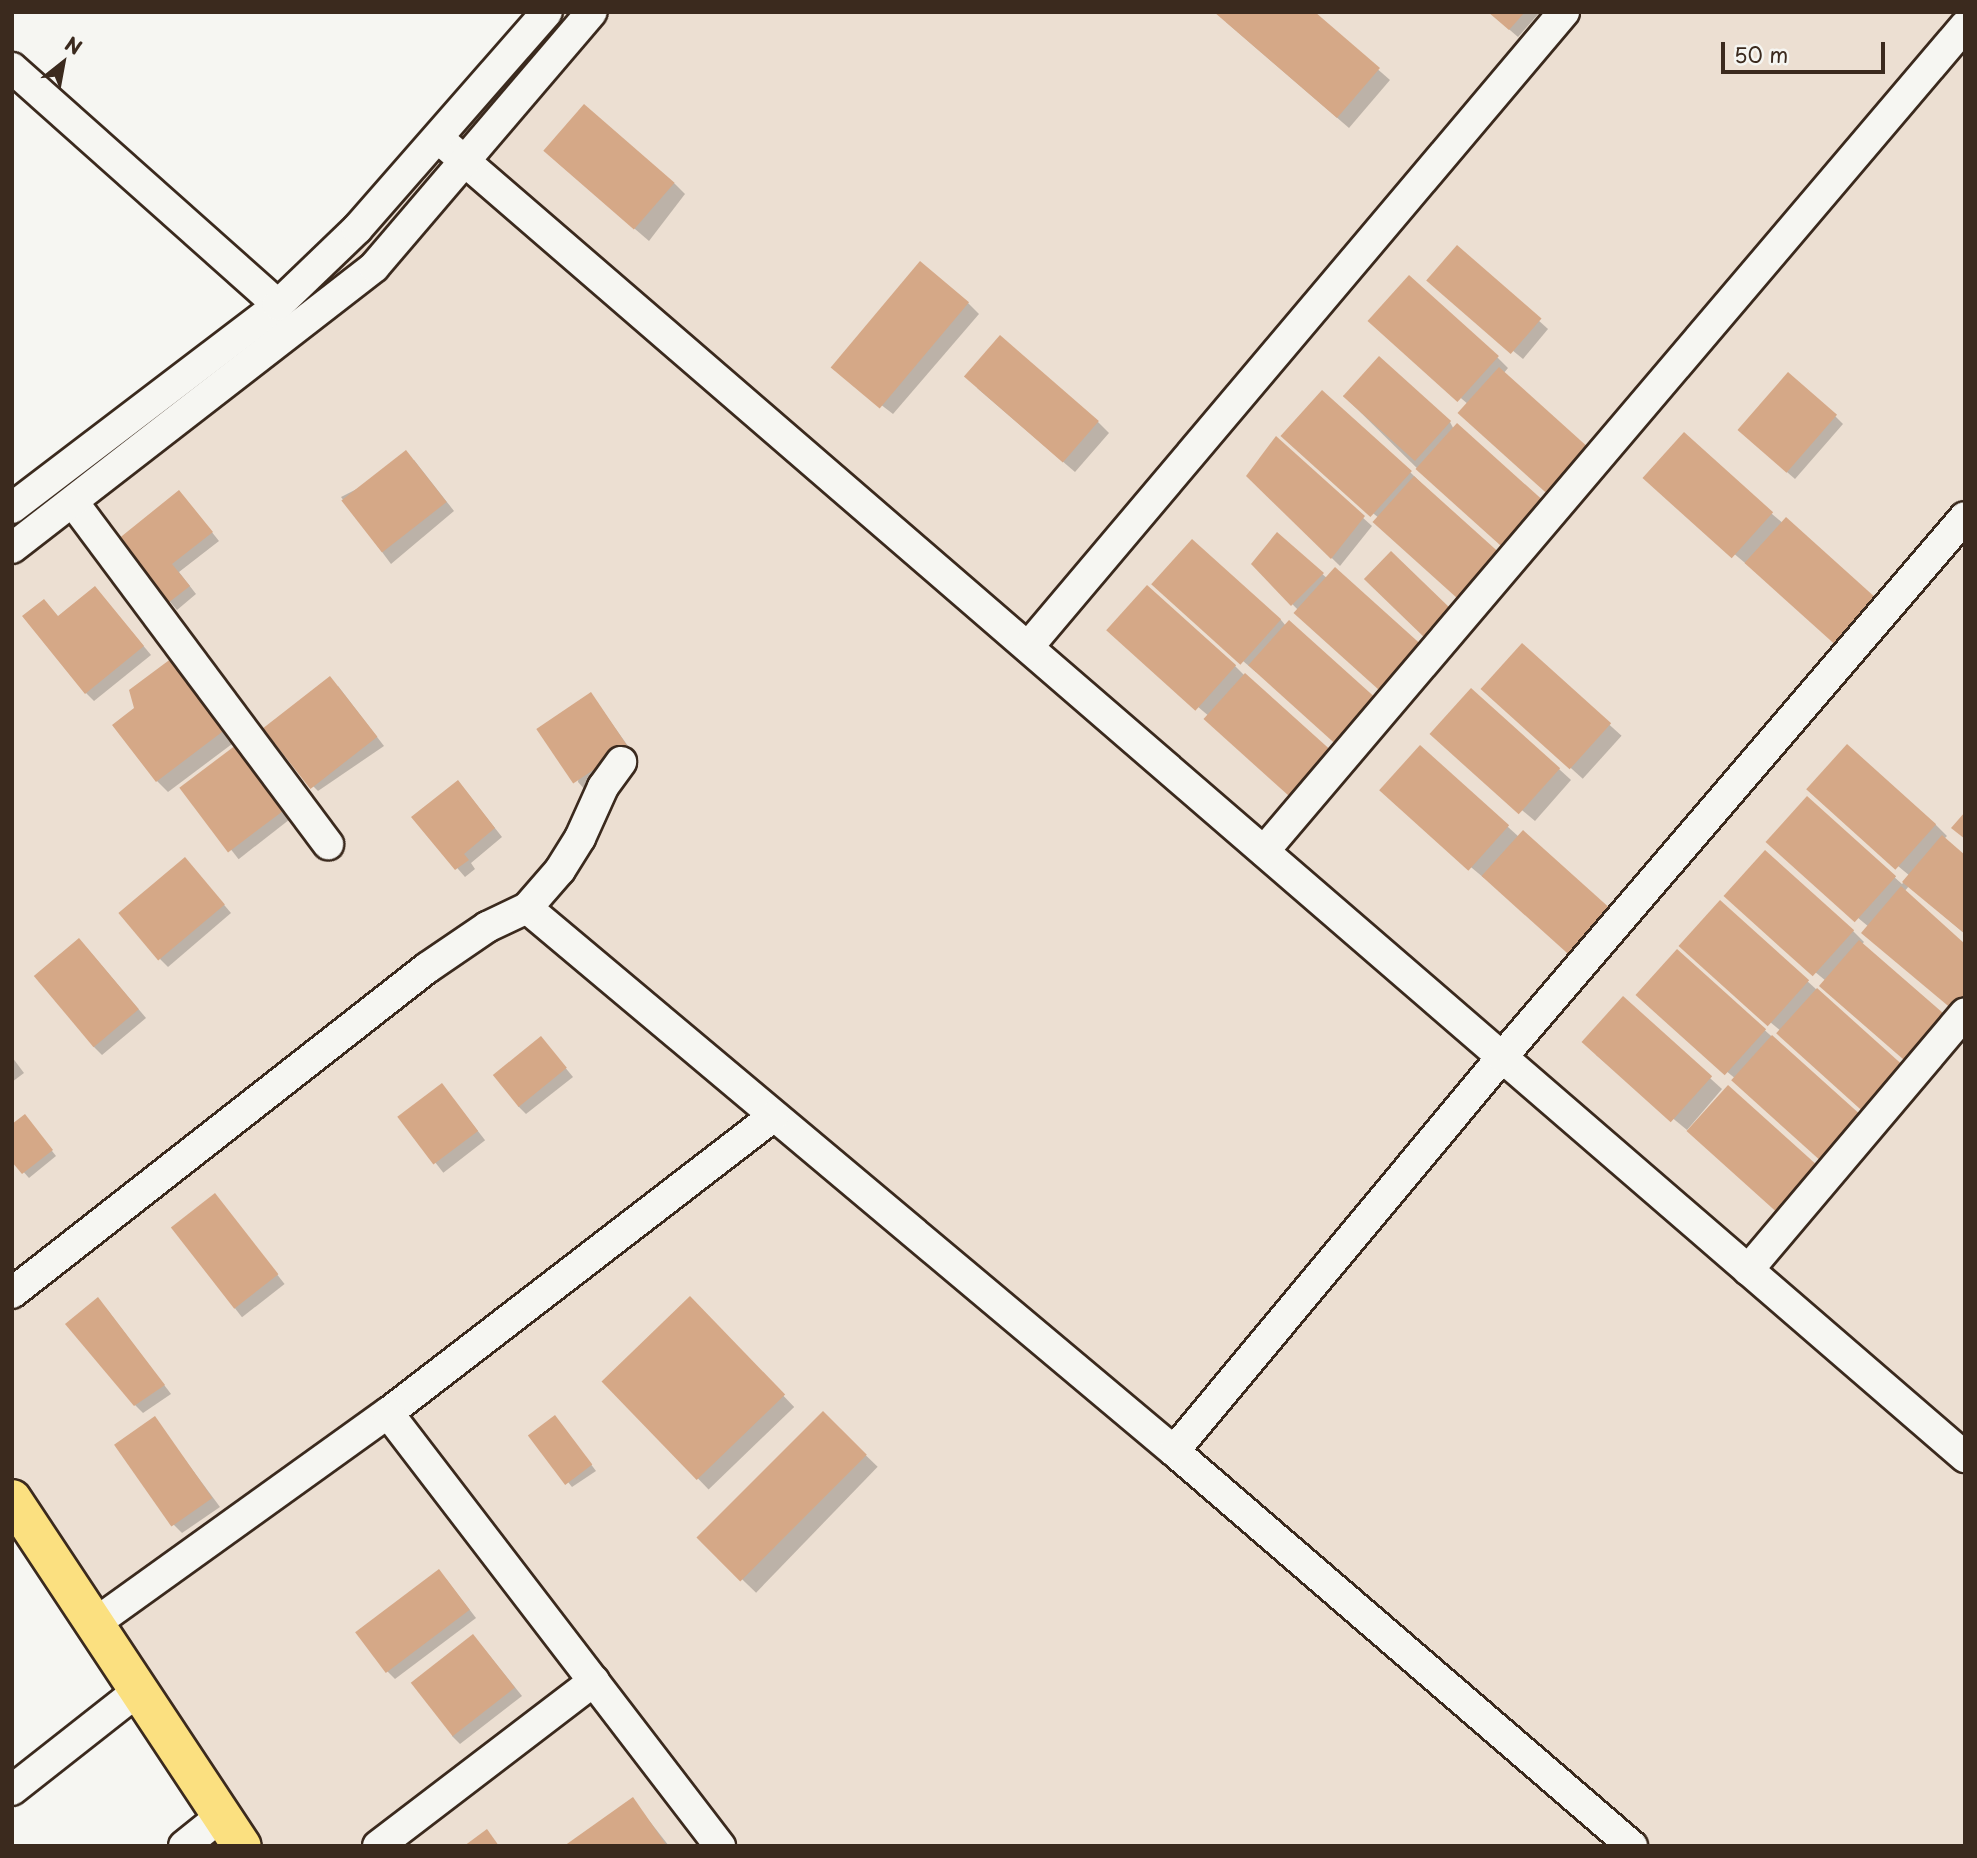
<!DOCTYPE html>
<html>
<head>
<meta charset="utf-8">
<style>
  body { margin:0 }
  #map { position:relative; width:1977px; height:1858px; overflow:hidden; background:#f6f6f2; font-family:"Playpen Sans",sans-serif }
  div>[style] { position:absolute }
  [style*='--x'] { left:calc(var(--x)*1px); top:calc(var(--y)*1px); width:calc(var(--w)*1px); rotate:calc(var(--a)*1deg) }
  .built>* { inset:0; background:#ecdfd2 }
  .shadow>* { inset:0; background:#0003; transform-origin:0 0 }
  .building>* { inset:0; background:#d5a887; transform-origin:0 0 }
  .roads { filter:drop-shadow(2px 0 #3b2a1e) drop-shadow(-2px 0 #3b2a1e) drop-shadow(0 2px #3b2a1e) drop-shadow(0 -2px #3b2a1e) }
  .minor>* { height:30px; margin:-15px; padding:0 15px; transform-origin:15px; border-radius:15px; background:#f6f6f2 }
  .major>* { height:38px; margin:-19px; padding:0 19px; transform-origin:19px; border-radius:19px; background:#fbe080 }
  span { translate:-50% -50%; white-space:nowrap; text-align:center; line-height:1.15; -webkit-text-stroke:6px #f6f6f2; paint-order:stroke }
  .frame { position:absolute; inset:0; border:14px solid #3b2a1e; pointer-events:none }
  .north { position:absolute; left:28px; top:28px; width:70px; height:70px; -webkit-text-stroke:5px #f6f6f2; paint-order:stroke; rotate:31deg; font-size:19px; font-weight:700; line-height:28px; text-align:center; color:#3b2a1e }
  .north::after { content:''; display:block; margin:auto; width:24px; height:32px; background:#3b2a1e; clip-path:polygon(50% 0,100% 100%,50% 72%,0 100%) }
  .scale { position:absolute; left:1721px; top:42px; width:164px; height:32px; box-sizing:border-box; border:4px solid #3b2a1e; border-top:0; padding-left:9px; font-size:21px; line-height:24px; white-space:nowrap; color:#3b2a1e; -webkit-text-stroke:5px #f6f6f2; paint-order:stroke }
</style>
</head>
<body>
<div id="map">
  <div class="built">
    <div style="clip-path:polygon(551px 12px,1965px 12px,1965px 1846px,239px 1846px,12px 1499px,12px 518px,296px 286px)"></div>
  </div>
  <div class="shadow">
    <div style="clip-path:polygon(1312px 12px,1390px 80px,1349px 128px,1226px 22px)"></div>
    <div style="clip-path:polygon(1489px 12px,1540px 12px,1518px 37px)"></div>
    <div style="clip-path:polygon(557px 162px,674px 183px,685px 194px,649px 241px)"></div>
    <div style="clip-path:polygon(1458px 247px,1548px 329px,1523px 359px,1435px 287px)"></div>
    <div style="clip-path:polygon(968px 303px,979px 314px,893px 414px,832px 367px)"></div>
    <div style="clip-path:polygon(1372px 322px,1497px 357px,1508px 368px,1503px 374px,1563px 501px,1473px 425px,1462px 414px,1469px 405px)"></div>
    <div style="clip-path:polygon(977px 388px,1098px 422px,1109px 433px,1075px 472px)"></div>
    <div style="clip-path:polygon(1343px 395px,1450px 422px,1521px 556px,1430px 481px)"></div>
    <div style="clip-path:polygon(1835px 416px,1843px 424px,1795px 479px,1748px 438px)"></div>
    <div style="clip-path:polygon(1276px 439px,1372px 526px,1340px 566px,1248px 476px)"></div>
    <div style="clip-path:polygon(1295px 448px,1410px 472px,1421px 483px,1380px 519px)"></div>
    <div style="clip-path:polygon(414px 460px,454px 511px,391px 564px,341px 497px)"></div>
    <div style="clip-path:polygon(1658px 490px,1772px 514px,1886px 610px,1850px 651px)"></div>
    <div style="clip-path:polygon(187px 501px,219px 541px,179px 572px,196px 594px,177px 610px,119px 540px)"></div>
    <div style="clip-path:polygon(1277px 535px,1328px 579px,1300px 612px,1253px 564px)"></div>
    <div style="clip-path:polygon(1166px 596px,1281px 620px,1286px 626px,1256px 672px)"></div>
    <div style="clip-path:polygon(103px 597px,151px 655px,94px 701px,86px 693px,59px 618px)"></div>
    <div style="clip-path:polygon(1121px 642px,1235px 666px,1245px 676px,1210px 717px)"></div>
    <div style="left:1522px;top:646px;width:134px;height:58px;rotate:42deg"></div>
    <div style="clip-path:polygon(171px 660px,236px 741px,168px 792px,157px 781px,136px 708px)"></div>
    <div style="clip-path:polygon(338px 686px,384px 746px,318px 791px,310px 783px)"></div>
    <div style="clip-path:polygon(591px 694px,635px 756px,586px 791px,578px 782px)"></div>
    <div style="clip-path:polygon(1445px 746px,1559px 769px,1571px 780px,1535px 821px)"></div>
    <div style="left:236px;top:747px;width:90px;height:67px;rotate:52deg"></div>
    <div style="clip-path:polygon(1420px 747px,1519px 837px,1484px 878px,1394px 803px)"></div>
    <div style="clip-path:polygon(465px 790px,502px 837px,471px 863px,475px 869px,465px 877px,413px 817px)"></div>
    <div style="clip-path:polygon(1807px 799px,1902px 884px,1910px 876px,1821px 802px,1936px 825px,1947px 836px,1944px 839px,1965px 858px,1965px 934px,1909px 886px,1904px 892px,1965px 946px,1965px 1020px,1869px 927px,1781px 854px)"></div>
    <div style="clip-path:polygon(192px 867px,231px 913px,168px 967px,160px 959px)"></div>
    <div style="clip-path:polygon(1720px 902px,1817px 990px,1782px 1032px,1693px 958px)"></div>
    <div style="clip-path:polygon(1738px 908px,1853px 931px,1864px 942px,1826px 981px)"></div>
    <div style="clip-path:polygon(87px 948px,146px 1018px,102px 1055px,94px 1047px)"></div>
    <div style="clip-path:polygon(1677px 951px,1861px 1117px,1737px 1080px,1650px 1007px,1639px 996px)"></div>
    <div style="clip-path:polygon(1623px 999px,1722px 1089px,1687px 1130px,1596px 1055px)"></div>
    <div style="clip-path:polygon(541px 1038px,573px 1077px,526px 1114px,518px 1106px)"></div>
    <div style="clip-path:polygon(12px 1057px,24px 1073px,12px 1082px)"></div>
    <div style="left:442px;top:1085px;width:70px;height:53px;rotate:52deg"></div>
    <div style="clip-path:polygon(29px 1122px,56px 1156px,29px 1178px,12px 1159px)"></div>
    <div style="left:215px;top:1195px;width:113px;height:54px;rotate:52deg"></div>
    <div style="left:690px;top:1299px;width:150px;height:119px;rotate:46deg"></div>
    <div style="clip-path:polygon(106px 1308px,171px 1394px,143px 1413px,135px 1405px)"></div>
    <div style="left:823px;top:1414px;width:76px;height:175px;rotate:44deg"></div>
    <div style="clip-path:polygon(154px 1418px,220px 1507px,182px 1533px,174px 1525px)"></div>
    <div style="clip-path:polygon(560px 1423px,596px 1471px,572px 1487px,530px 1435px)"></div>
    <div style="clip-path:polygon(446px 1579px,476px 1618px,395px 1679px,387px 1671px)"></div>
    <div style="clip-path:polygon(481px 1645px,522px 1696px,460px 1744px,452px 1736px)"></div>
    <div style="clip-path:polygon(633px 1800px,669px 1846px,567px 1846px)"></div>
  </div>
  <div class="building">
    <div style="clip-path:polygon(1214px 12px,1315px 12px,1380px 68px,1337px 118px)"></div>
    <div style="clip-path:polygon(1488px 12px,1525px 12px,1509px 30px)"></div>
    <div style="left:584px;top:104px;width:120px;height:62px;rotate:41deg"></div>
    <div style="left:1457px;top:245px;width:112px;height:47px;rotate:41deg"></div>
    <div style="left:920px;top:261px;width:64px;height:139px;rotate:40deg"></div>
    <div style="left:1409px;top:275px;width:121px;height:62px;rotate:42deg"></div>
    <div style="left:1000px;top:335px;width:131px;height:55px;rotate:41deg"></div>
    <div style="left:1379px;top:356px;width:97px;height:54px;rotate:42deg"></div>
    <div style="left:1499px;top:367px;width:121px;height:62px;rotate:42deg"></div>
    <div style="left:1788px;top:372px;width:65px;height:77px;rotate:41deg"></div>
    <div style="left:1322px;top:390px;width:121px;height:62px;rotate:42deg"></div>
    <div style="left:1457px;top:423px;width:120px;height:62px;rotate:42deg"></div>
    <div style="left:1684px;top:432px;width:120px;height:62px;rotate:42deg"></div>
    <div style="clip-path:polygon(1276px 436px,1365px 516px,1331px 559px,1246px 476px)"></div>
    <div style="left:406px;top:450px;width:66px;height:82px;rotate:52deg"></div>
    <div style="left:1414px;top:476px;width:120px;height:62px;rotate:42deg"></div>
    <div style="clip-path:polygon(179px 490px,213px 532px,172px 564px,190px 586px,168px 603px,117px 540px)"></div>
    <div style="left:1786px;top:517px;width:121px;height:62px;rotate:42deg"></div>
    <div style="clip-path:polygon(1277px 532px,1324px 573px,1291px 606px,1251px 564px)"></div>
    <div style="left:1192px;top:539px;width:120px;height:61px;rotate:42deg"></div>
    <div style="left:1391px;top:551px;width:87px;height:39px;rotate:44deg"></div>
    <div style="left:1335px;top:567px;width:121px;height:62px;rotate:42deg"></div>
    <div style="left:1147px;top:585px;width:120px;height:61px;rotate:42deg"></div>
    <div style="clip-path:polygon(95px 586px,144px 646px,85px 694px,22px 616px,44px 599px,58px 616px)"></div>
    <div style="left:1289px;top:620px;width:120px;height:61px;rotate:42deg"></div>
    <div style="left:1522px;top:643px;width:120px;height:62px;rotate:42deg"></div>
    <div style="clip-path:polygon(172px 658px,226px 729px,156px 782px,112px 725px,134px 708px,129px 690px)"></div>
    <div style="left:1245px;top:673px;width:120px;height:62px;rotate:42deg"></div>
    <div style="left:330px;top:676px;width:77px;height:85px;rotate:52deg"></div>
    <div style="left:1471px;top:688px;width:120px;height:62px;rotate:42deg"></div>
    <div style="left:591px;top:692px;width:66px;height:66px;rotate:56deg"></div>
    <div style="left:1847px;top:744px;width:120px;height:61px;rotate:42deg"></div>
    <div style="left:236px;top:745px;width:81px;height:71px;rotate:53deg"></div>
    <div style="left:1420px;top:745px;width:120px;height:61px;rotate:42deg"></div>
    <div style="clip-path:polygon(458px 780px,495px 828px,464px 854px,469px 860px,455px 870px,411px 817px)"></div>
    <div style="left:1807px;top:796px;width:120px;height:62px;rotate:42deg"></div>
    <div style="clip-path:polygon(1965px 812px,1965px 839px,1951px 828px)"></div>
    <div style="left:1523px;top:830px;width:120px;height:62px;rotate:42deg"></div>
    <div style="clip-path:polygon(1942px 835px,1965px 855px,1965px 934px,1902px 882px)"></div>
    <div style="left:1765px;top:850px;width:120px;height:62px;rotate:42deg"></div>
    <div style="left:185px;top:857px;width:62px;height:87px;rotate:50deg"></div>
    <div style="clip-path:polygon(1901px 886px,1965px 944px,1965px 996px,1953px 1010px,1861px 933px)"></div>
    <div style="left:1720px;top:900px;width:120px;height:62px;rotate:42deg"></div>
    <div style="left:79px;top:938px;width:93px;height:59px;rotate:50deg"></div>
    <div style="left:1859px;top:940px;width:120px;height:61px;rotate:41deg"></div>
    <div style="left:1677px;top:949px;width:120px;height:62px;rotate:42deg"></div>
    <div style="left:1817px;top:988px;width:120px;height:61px;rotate:42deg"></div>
    <div style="left:1623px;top:996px;width:120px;height:62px;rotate:42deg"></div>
    <div style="left:1772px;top:1035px;width:121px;height:61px;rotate:42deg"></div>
    <div style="left:541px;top:1036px;width:41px;height:62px;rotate:51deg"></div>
    <div style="left:442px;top:1083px;width:60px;height:56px;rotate:53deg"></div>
    <div style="left:1728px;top:1085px;width:120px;height:62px;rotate:42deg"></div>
    <div style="clip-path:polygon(25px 1114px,53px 1150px,22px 1174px,12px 1162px,12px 1124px)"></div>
    <div style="left:215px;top:1193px;width:103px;height:56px;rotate:52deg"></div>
    <div style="left:690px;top:1296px;width:137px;height:123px;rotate:46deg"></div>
    <div style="clip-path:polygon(98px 1297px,165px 1385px,134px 1406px,65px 1324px)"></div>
    <div style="left:823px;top:1411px;width:62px;height:179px;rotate:45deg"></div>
    <div style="left:555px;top:1415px;width:62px;height:34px;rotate:53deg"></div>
    <div style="left:155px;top:1416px;width:100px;height:50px;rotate:55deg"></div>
    <div style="left:439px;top:1569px;width:51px;height:105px;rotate:53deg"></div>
    <div style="left:473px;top:1634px;width:68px;height:79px;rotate:52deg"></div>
    <div style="clip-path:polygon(633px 1797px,667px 1846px,564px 1846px)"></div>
    <div style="clip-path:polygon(487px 1829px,499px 1846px,464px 1846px)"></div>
  </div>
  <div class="roads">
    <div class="minor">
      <div style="--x:12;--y:68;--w:356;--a:41.7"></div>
      <div style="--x:438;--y:138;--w:2018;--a:40.82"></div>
      <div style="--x:73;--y:502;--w:427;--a:53.3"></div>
      <div style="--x:12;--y:508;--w:335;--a:-37.3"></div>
      <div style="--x:278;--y:305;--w:110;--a:-43.9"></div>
      <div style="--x:357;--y:229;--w:288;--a:-48.8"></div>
      <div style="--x:12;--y:548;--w:458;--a:-37.8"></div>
      <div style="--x:374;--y:267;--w:335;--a:-49.5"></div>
      <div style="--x:1028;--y:647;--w:831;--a:-49.83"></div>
      <div style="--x:1264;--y:851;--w:1083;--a:-49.65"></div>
      <div style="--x:527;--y:908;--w:845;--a:40.01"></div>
      <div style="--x:1174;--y:1451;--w:605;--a:40.78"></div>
      <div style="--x:1748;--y:1270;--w:336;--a:-49.8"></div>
      <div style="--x:12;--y:1293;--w:527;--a:-38.07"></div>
      <div style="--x:427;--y:968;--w:73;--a:-34.3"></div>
      <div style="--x:487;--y:927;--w:44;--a:-25.4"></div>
      <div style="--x:527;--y:908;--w:50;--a:-49"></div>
      <div style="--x:560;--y:870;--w:38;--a:-58"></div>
      <div style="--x:580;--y:838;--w:56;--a:-65.7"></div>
      <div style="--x:603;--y:787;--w:31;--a:-54"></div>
      <div style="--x:388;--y:1413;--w:486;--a:-37.6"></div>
      <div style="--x:1174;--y:1451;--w:513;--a:-50.22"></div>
      <div style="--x:1502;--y:1057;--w:711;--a:-49.39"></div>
      <div style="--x:94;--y:1624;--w:362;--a:-35.7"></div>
      <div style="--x:388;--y:1413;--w:546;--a:52.52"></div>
      <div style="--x:12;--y:1790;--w:160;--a:-38.2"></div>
      <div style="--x:184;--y:1846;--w:48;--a:-39"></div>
      <div style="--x:378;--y:1846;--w:272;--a:-37.4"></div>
    </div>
    <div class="major">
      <div style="--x:12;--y:1499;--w:416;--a:56.5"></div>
    </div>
  </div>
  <div class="frame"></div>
  <div class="north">N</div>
  <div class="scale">50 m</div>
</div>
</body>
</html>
